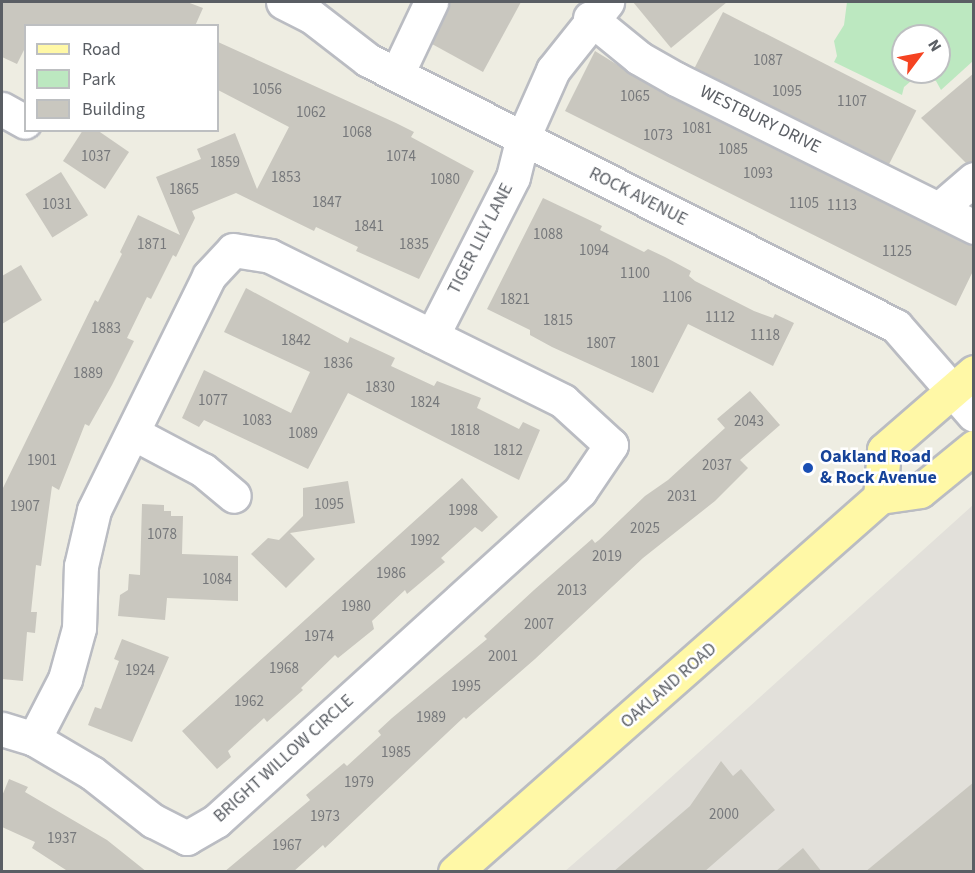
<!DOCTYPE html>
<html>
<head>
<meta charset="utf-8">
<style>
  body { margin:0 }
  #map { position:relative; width:975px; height:873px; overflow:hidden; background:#eeede2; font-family:"Source Sans 3",sans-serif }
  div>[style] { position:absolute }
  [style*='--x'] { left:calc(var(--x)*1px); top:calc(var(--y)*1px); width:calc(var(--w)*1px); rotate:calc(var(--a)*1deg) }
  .industrial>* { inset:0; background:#e2e0da }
  .green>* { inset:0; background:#bce8c0 }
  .building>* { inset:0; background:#c9c7bf; transform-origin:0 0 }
  .roads { filter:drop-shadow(2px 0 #babcc2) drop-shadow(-2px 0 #babcc2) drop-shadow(0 2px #babcc2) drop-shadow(0 -2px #babcc2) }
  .minor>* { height:33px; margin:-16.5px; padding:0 16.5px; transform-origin:16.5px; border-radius:16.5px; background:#fff }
  .major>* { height:33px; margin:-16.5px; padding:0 16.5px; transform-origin:16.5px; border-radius:16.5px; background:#fff8a6 }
  .dots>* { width:16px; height:16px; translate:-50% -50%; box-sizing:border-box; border:3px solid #fff; border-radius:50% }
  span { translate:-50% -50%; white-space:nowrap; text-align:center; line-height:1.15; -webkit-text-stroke:5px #fff; paint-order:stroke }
  .number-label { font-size:15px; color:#76787b }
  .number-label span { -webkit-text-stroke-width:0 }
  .street-label { font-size:18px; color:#5a5e64 }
  .transit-label { font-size:18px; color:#164399; font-weight:700 }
  .left { translate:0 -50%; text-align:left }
  .frame { position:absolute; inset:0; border:3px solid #5a5e64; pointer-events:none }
  .legend { position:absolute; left:24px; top:24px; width:195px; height:108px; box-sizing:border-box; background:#fff; border:2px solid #bdbfc1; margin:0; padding:8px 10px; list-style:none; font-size:18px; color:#5a5e64 }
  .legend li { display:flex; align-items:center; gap:12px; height:30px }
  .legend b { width:30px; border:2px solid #bdbfc1 }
  .north { position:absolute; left:891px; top:24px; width:60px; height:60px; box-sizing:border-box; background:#fff; border:2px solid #bdbfc1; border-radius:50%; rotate:58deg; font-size:16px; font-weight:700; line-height:24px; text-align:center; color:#5a5e64 }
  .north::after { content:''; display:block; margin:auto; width:21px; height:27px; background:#f54321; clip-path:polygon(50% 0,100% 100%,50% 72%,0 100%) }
</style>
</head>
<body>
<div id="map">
  <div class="industrial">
    <div style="clip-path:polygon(973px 505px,973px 871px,564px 872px,626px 818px)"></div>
  </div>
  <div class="green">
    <div style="clip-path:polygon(evenodd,847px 2px,973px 2px,973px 61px,941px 90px,936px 81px,918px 75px,904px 87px,902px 95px,834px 62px,837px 56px,834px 41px,844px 25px,847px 2px,903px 36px,939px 36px,939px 72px,903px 72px,903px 36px)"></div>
  </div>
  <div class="building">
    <div style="clip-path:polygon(2px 2px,187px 2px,203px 8px,195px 26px,26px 26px,26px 46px,17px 64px,2px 57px)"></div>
    <div style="clip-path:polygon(450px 2px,521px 2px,483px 72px,432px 44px)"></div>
    <div style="clip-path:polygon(633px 2px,727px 2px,671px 48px)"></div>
    <div style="left:723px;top:12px;width:217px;height:63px;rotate:27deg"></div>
    <div style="clip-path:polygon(218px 42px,396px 123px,414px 132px,411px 137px,474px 171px,419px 279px,356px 251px,358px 247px,316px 227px,314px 231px,236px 193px,192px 211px,195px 218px,176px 257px,173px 255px,151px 299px,147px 297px,127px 338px,134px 341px,112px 385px,89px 426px,85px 424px,59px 490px,52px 486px,41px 566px,36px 565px,31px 612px,37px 612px,35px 633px,27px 632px,23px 681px,2px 679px,2px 490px,95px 300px,98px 302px,122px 254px,120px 252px,138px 215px,180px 235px,156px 177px,201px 159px,197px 149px,235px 133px,257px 189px,289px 127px,218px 90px)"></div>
    <div style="clip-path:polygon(595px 51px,668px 96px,974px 245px,974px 269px,956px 306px,565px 111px)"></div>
    <div style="clip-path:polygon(974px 73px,974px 161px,966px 163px,921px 118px)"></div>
    <div style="clip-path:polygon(83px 130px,97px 130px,129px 152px,105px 189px,63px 161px)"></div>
    <div style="left:61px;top:172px;width:51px;height:42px;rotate:58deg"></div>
    <div style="clip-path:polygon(543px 198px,602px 226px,600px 230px,644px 252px,648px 249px,665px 257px,691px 271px,689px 276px,695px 281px,754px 311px,773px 318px,775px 314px,794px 323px,773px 366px,688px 324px,653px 393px,552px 347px,530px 335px,530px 330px,487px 309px)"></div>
    <div style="clip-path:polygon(21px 265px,42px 300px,2px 324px,2px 276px)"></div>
    <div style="clip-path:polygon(246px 288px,348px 343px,350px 337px,395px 358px,391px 366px,434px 386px,437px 381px,481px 398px,477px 408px,519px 429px,523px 422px,540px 430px,519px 480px,348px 393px,308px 469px,204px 420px,199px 427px,182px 418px,204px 370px,291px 413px,310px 372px,224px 332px)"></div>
    <div style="clip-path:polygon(750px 391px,780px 425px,740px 460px,748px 468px,715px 501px,643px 558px,535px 659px,466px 719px,464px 717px,325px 848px,323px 845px,293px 872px,224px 872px,310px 800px,306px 795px,344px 763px,347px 766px,381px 735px,378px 731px,392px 718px,487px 639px,484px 636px,534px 590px,592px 539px,595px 543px,599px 540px,645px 496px,668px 480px,725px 428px,717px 419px)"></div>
    <div style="clip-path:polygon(462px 478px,498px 517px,482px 532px,475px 527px,441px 558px,445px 562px,407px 594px,405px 590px,372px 621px,374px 629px,338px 658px,335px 655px,301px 688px,303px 690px,267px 722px,264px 718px,228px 751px,231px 757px,217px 769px,182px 731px)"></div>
    <div style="clip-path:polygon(348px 481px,355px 523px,290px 533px,315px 559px,286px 588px,251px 554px,268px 538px,279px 540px,303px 516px,303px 488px)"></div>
    <div style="clip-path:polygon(142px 504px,164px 505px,164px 511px,171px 511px,171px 516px,183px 516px,182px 554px,238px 556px,238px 601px,167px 598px,165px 620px,118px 616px,120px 595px,128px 590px,129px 574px,140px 575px)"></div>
    <div style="clip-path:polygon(122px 639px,169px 657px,132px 742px,88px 725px,95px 707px,101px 709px,119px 661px,114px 659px)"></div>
    <div style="clip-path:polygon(721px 761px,733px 776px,741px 769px,775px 810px,704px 872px,613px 872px,690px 806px)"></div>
    <div style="clip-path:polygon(9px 779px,28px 787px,25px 792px,107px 840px,147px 872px,69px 872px,32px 848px,35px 842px,2px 827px,2px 796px)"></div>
    <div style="clip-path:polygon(974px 782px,974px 872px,865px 872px)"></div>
    <div style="clip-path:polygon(803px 848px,822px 872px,775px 872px)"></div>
  </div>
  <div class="roads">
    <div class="minor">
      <div style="--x:283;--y:2;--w:31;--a:27"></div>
      <div style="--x:311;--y:16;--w:72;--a:37.7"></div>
      <div style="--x:368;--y:60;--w:591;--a:26.74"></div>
      <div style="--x:896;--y:326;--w:118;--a:48.8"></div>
      <div style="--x:590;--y:18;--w:63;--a:39.2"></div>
      <div style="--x:639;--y:58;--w:43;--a:29.6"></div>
      <div style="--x:676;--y:79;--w:333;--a:26.4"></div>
      <div style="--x:397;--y:74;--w:80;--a:-64.7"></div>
      <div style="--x:2;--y:109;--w:26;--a:29"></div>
      <div style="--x:939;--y:209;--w:46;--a:-40.6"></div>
      <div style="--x:233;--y:250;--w:37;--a:9"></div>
      <div style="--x:270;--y:256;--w:327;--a:26.3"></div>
      <div style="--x:563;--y:401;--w:65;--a:42.5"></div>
      <div style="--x:611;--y:445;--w:55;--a:124"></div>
      <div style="--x:580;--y:491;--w:491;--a:137.8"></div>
      <div style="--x:216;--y:821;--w:34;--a:150"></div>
      <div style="--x:187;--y:838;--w:38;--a:-153"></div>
      <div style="--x:153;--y:821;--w:78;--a:-141.8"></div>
      <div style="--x:92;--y:773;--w:67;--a:-149.6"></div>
      <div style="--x:34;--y:739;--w:68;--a:-62.7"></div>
      <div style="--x:65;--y:679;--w:53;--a:-74.6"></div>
      <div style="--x:79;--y:628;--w:62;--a:-88.2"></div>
      <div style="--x:81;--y:566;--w:57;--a:-76.9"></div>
      <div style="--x:94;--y:510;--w:261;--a:-63.8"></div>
      <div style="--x:209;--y:276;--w:35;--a:-47"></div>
      <div style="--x:432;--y:336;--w:178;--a:-63"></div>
      <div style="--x:513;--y:177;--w:38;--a:-76"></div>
      <div style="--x:522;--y:140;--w:77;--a:-66.1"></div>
      <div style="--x:553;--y:70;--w:87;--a:-51.5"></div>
      <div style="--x:133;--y:433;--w:79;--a:27.9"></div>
      <div style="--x:203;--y:470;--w:40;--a:40"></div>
      <div style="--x:2;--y:729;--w:34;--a:17"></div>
    </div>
    <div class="major">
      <div style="--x:880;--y:497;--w:47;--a:-85.1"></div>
      <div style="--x:884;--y:450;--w:119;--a:-40.9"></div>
      <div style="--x:455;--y:872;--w:567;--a:-41.42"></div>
      <div style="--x:880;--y:497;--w:40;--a:-8.5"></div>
      <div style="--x:920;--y:491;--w:70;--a:-39.2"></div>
    </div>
  </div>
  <div class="dots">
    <div style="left:808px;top:468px;background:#1a4fb4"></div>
  </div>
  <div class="number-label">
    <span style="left:768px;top:61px">1087</span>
    <span style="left:267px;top:90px">1056</span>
    <span style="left:787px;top:92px">1095</span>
    <span style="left:635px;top:97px">1065</span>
    <span style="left:852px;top:102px">1107</span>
    <span style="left:311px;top:113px">1062</span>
    <span style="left:697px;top:129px">1081</span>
    <span style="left:357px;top:133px">1068</span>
    <span style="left:658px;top:136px">1073</span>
    <span style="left:733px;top:150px">1085</span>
    <span style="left:96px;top:157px">1037</span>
    <span style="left:401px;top:157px">1074</span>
    <span style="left:225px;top:163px">1859</span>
    <span style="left:758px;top:174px">1093</span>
    <span style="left:286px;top:178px">1853</span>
    <span style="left:445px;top:180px">1080</span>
    <span style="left:184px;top:190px">1865</span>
    <span style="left:327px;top:203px">1847</span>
    <span style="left:804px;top:204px">1105</span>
    <span style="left:57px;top:205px">1031</span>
    <span style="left:842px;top:206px">1113</span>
    <span style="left:369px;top:227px">1841</span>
    <span style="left:548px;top:235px">1088</span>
    <span style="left:152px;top:245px">1871</span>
    <span style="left:414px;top:245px">1835</span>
    <span style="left:594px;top:251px">1094</span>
    <span style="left:897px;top:252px">1125</span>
    <span style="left:635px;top:274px">1100</span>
    <span style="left:677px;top:298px">1106</span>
    <span style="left:515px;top:300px">1821</span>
    <span style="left:720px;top:318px">1112</span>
    <span style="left:558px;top:321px">1815</span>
    <span style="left:106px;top:329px">1883</span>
    <span style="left:765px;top:336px">1118</span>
    <span style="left:296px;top:341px">1842</span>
    <span style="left:601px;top:344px">1807</span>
    <span style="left:645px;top:363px">1801</span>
    <span style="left:338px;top:364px">1836</span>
    <span style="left:88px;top:374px">1889</span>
    <span style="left:380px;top:388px">1830</span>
    <span style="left:213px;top:401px">1077</span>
    <span style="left:425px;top:403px">1824</span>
    <span style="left:257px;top:421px">1083</span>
    <span style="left:749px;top:422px">2043</span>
    <span style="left:465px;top:431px">1818</span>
    <span style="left:303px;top:434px">1089</span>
    <span style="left:508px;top:451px">1812</span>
    <span style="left:42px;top:461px">1901</span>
    <span style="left:717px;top:466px">2037</span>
    <span style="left:682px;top:497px">2031</span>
    <span style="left:329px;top:505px">1095</span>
    <span style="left:25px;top:507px">1907</span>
    <span style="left:463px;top:511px">1998</span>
    <span style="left:645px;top:529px">2025</span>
    <span style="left:162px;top:535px">1078</span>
    <span style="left:425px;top:541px">1992</span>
    <span style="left:607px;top:557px">2019</span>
    <span style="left:391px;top:574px">1986</span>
    <span style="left:217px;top:580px">1084</span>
    <span style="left:572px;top:591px">2013</span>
    <span style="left:356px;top:607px">1980</span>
    <span style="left:539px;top:625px">2007</span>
    <span style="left:319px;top:637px">1974</span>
    <span style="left:503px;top:657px">2001</span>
    <span style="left:284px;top:669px">1968</span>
    <span style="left:140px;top:671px">1924</span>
    <span style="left:466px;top:687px">1995</span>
    <span style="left:249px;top:702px">1962</span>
    <span style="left:431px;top:718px">1989</span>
    <span style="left:396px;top:753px">1985</span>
    <span style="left:359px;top:783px">1979</span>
    <span style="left:724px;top:815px">2000</span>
    <span style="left:325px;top:817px">1973</span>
    <span style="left:62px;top:839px">1937</span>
    <span style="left:287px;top:846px">1967</span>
  </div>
  <div class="street-label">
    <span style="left:760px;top:120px;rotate:26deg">WESTBURY DRIVE</span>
    <span style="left:638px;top:197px;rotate:27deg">ROCK AVENUE</span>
    <span style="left:481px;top:239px;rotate:-63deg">TIGER LILY LANE</span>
    <span style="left:669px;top:686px;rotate:-41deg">OAKLAND ROAD</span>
    <span style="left:284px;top:759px;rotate:-42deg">BRIGHT WILLOW CIRCLE</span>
  </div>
  <div class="transit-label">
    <span class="left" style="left:820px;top:468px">Oakland Road<br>&amp; Rock Avenue</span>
  </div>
  <div class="frame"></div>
  <ul class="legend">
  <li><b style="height:8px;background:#fff8a6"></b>Road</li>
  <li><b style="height:16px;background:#bce8c0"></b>Park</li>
  <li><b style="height:16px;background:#c9c7bf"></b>Building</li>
  </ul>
  <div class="north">N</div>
</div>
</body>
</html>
